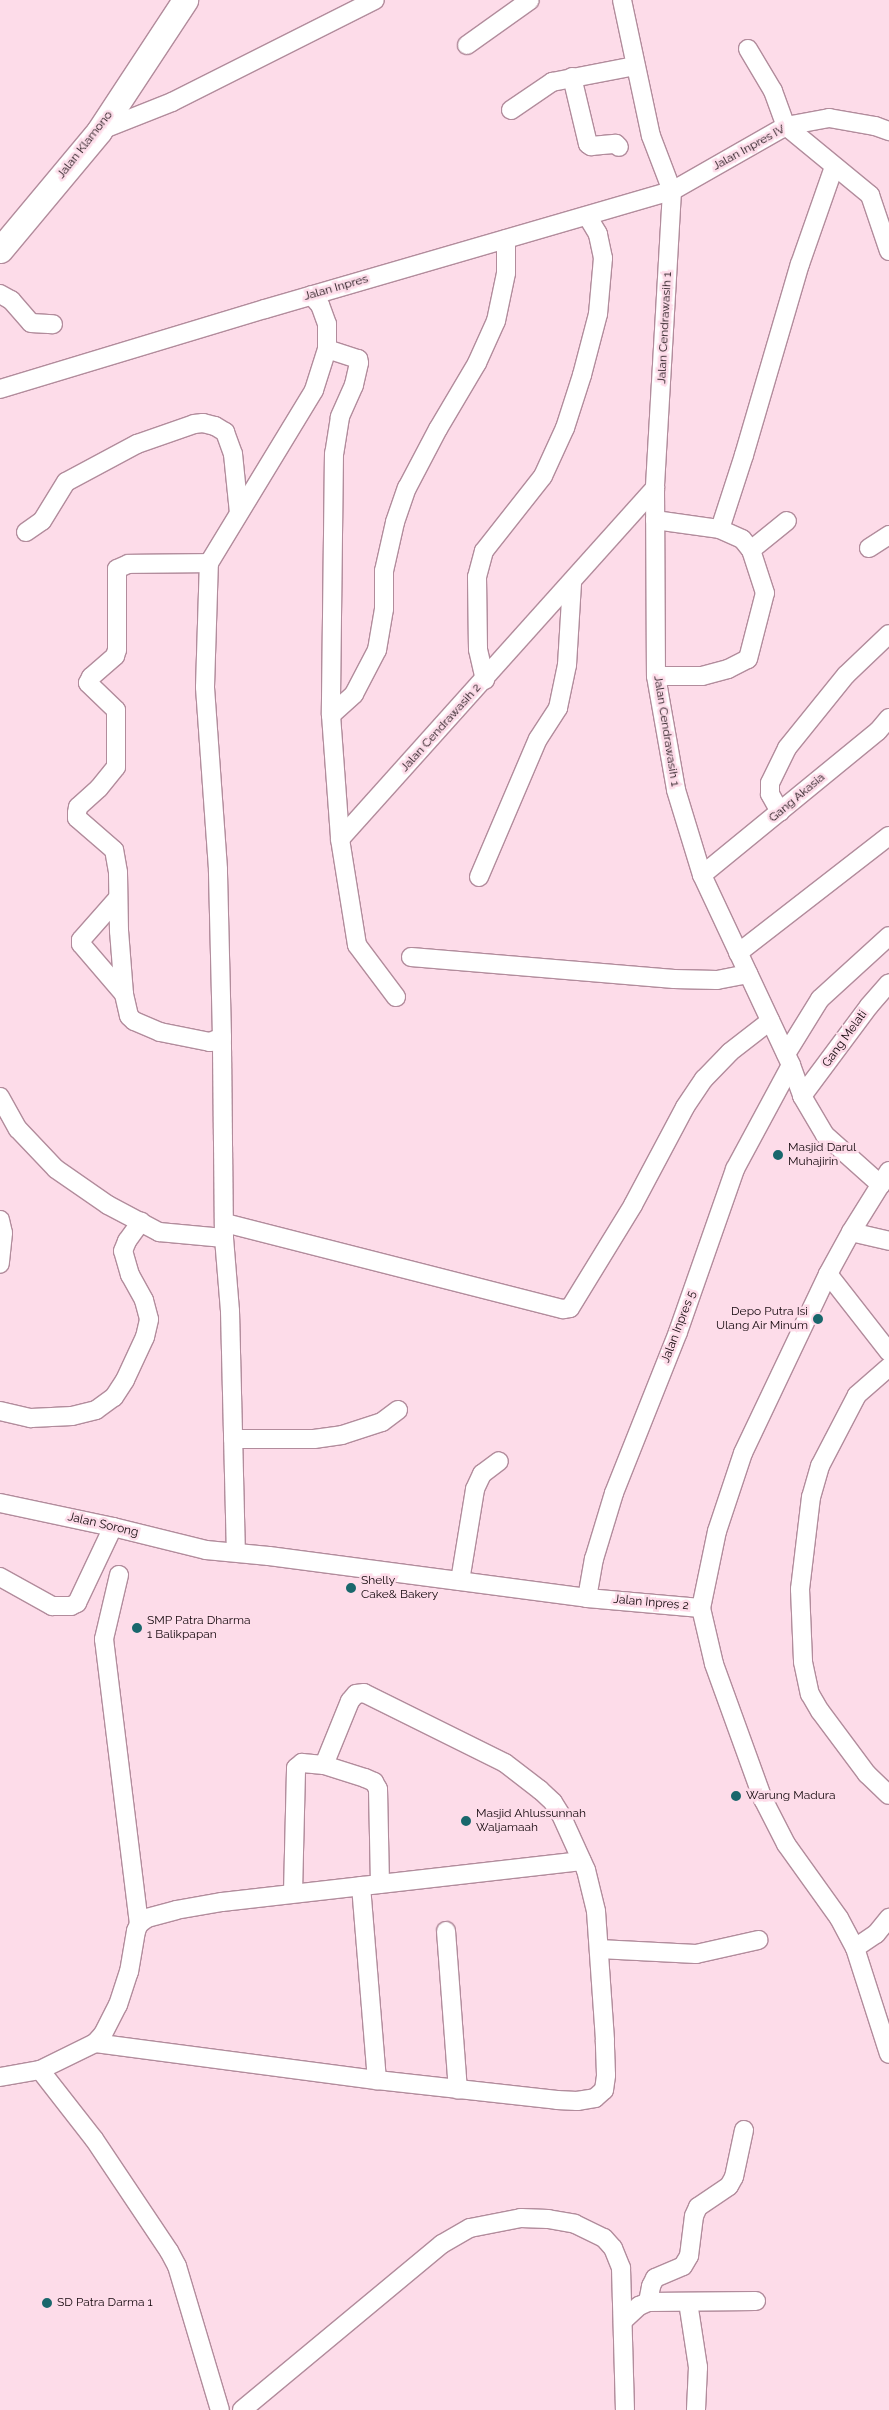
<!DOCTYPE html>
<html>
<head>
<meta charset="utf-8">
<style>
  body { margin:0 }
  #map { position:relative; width:889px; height:2410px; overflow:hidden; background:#fddce9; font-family:Raleway,sans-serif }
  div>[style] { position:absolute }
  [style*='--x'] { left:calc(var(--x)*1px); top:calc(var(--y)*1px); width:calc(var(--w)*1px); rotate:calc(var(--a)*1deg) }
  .roads { filter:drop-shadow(1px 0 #b28c9c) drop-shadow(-1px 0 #b28c9c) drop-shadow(0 1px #b28c9c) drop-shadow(0 -1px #b28c9c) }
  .street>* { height:18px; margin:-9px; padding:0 9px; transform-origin:9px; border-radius:9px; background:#fff }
  .secondary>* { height:25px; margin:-12.5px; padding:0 12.5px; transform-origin:12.5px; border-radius:12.5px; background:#fff }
  .dots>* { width:14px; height:14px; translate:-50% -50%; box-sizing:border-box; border:2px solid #fddce9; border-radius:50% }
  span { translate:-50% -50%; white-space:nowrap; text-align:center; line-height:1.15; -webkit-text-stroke:5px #fddce9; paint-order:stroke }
  .street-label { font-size:12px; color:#14080d }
  .poi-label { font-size:12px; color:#14080d }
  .left { translate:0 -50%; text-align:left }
  .right { translate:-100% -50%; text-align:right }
</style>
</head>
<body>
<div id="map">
  <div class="roads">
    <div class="street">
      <div style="--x:622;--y:0;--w:139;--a:78"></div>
      <div style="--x:651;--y:136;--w:59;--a:69.1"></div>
      <div style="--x:672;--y:191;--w:297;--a:93.3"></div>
      <div style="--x:655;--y:488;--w:188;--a:89.7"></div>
      <div style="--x:656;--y:676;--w:116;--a:80"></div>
      <div style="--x:676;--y:790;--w:89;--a:73"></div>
      <div style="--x:702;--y:875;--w:210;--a:64.9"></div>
      <div style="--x:791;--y:1065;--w:33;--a:70"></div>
      <div style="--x:802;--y:1096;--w:45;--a:59.5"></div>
      <div style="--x:825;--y:1135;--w:75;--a:41.8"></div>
      <div style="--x:467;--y:45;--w:77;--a:-35.5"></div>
      <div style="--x:748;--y:49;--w:49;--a:59.2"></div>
      <div style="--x:773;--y:91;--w:37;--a:70"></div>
      <div style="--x:786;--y:126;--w:109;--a:39.4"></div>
      <div style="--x:870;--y:195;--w:59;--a:71.3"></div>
      <div style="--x:572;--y:77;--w:69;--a:76.6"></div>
      <div style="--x:588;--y:144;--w:4;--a:34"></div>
      <div style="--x:591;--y:146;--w:25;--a:-5"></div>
      <div style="--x:616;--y:144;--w:4;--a:45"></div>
      <div style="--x:511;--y:110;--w:50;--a:-34.3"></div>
      <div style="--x:552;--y:82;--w:85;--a:-10.9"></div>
      <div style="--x:99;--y:131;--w:79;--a:-21.7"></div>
      <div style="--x:172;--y:102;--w:227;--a:-26.7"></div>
      <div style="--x:0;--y:294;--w:13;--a:29"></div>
      <div style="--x:11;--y:300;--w:30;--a:49"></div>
      <div style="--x:31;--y:323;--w:22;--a:3"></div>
      <div style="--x:327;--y:349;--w:33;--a:18"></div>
      <div style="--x:358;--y:359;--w:4;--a:76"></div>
      <div style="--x:359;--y:363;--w:23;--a:103"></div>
      <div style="--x:354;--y:385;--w:35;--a:114"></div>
      <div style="--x:340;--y:417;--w:36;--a:99"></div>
      <div style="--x:334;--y:453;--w:262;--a:90.7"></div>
      <div style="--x:331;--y:715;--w:124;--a:85.8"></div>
      <div style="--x:0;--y:389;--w:277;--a:-16.8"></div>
      <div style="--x:265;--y:309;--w:424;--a:-16.2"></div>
      <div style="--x:672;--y:191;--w:131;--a:-29.7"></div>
      <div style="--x:786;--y:126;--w:44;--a:-10.5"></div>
      <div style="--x:829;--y:118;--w:47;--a:9.9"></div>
      <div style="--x:875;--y:126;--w:15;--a:20"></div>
      <div style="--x:655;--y:520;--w:66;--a:7.9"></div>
      <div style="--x:720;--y:529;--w:78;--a:-72"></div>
      <div style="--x:744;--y:455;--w:199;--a:-73.7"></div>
      <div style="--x:800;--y:264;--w:103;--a:-70.7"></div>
      <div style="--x:26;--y:532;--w:19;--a:-35"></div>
      <div style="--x:42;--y:521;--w:46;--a:-58.4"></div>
      <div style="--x:66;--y:482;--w:81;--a:-28.2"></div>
      <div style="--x:137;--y:444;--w:60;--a:-19.3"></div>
      <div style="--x:194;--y:424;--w:9;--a:-6"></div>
      <div style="--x:203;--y:423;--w:12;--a:14"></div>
      <div style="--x:215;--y:426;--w:12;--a:31"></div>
      <div style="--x:225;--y:432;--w:23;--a:70"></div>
      <div style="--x:233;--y:454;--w:59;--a:84.2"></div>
      <div style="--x:869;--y:548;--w:24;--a:-33"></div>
      <div style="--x:751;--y:550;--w:46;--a:-38.9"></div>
      <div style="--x:656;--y:676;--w:46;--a:0"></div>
      <div style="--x:702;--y:676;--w:27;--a:-15"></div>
      <div style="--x:728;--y:669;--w:22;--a:-27"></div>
      <div style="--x:748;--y:659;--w:68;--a:-75.6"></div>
      <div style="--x:765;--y:593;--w:45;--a:-108"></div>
      <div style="--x:751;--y:550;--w:14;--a:-129"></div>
      <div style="--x:742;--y:539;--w:24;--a:-156"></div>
      <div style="--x:485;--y:680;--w:32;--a:-103"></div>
      <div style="--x:478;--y:649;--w:72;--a:-90.8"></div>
      <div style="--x:477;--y:577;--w:27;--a:-75"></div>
      <div style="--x:484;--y:551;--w:95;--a:-51.8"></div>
      <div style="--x:543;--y:476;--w:53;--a:-65.4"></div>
      <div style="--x:565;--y:428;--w:56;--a:-72.2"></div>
      <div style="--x:582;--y:375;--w:63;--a:-75.3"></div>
      <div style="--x:598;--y:314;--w:56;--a:-84.9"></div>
      <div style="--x:603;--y:258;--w:25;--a:-102"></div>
      <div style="--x:598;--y:234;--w:21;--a:-121"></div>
      <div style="--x:331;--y:715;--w:31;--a:-42"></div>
      <div style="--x:354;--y:694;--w:50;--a:-62.4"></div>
      <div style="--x:377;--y:650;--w:42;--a:-80.3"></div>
      <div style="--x:384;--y:609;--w:38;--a:-90"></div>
      <div style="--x:384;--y:571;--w:50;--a:-77.3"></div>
      <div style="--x:395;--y:522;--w:36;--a:-71"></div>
      <div style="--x:407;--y:488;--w:67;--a:-62.3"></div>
      <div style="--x:438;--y:429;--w:77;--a:-59.4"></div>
      <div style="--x:477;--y:363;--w:46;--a:-65.7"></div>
      <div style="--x:496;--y:321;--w:49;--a:-78.2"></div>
      <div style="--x:506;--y:273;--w:34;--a:-90"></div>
      <div style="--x:780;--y:812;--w:21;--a:-119"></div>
      <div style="--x:770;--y:794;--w:11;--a:-90"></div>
      <div style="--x:770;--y:783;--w:39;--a:-64"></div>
      <div style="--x:787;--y:748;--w:94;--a:-51.1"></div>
      <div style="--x:846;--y:675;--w:59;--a:-43.6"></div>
      <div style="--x:702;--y:875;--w:227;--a:-39.3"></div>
      <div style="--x:878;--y:731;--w:17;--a:-50"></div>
      <div style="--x:479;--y:877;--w:150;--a:-66.9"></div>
      <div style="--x:538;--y:739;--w:37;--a:-57"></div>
      <div style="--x:558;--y:708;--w:44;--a:-78.2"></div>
      <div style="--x:567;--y:665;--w:82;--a:-86.5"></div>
      <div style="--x:118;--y:898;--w:56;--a:131.4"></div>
      <div style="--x:81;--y:940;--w:4;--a:90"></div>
      <div style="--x:81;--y:944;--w:66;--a:49.3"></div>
      <div style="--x:738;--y:953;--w:191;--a:-37.8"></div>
      <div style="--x:411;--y:957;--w:264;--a:4.8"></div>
      <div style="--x:674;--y:979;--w:43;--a:1.3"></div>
      <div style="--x:717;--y:980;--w:32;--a:-11"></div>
      <div style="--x:396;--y:997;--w:65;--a:-126.9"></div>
      <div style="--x:357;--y:945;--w:107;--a:-99.1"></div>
      <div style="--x:340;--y:839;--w:472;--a:-48.1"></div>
      <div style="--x:222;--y:1037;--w:168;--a:-91.4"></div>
      <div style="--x:218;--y:869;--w:182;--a:-94.1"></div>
      <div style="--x:205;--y:687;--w:124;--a:-88.2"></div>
      <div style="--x:209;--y:563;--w:202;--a:-58.7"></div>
      <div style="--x:314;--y:390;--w:43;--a:-72.4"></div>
      <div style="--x:327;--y:349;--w:25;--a:-90"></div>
      <div style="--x:327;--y:324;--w:20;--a:-110"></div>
      <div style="--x:320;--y:305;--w:13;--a:-132"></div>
      <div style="--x:786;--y:1054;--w:65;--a:-58.3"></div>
      <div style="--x:820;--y:999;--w:93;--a:-42.4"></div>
      <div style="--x:802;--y:1096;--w:112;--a:-53.3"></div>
      <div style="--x:869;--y:1006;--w:30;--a:-49"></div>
      <div style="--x:0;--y:1097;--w:37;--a:61"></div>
      <div style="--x:18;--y:1129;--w:55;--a:46.5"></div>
      <div style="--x:56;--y:1169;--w:63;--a:34.7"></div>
      <div style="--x:108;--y:1205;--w:58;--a:27.9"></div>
      <div style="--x:159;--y:1232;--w:65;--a:5.3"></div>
      <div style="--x:224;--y:1238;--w:201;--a:-90.6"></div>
      <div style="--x:222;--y:1037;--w:13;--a:157"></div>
      <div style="--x:210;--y:1042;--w:51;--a:-168.7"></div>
      <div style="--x:160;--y:1032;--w:28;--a:-157"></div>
      <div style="--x:134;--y:1021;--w:7;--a:-135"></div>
      <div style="--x:129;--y:1016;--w:23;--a:-103"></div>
      <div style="--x:124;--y:994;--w:63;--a:-94.5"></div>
      <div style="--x:119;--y:931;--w:59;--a:-91"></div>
      <div style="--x:118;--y:872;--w:22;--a:-100"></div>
      <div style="--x:114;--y:850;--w:49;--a:-139.1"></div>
      <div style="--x:77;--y:818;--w:5;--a:-90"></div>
      <div style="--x:77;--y:813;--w:6;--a:-81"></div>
      <div style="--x:78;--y:807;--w:28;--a:-42"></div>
      <div style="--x:99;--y:788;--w:27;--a:-51"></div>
      <div style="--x:116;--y:767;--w:57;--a:-90"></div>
      <div style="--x:116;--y:710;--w:39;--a:-136"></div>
      <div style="--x:88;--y:683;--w:7;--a:-63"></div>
      <div style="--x:91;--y:677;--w:32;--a:-41"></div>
      <div style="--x:115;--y:656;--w:6;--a:-72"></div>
      <div style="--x:117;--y:650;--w:81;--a:-90"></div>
      <div style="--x:117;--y:569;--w:12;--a:-24"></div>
      <div style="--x:128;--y:564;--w:81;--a:-0.7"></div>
      <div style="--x:889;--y:1171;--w:72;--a:121.9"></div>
      <div style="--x:851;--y:1232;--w:48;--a:118.7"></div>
      <div style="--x:828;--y:1274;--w:198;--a:115.4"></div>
      <div style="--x:743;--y:1453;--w:82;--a:108.4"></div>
      <div style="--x:717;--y:1531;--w:79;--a:101.7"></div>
      <div style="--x:701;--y:1608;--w:57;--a:76.9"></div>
      <div style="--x:714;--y:1664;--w:144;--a:70.1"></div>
      <div style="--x:763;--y:1799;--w:51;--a:62.9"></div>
      <div style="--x:786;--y:1844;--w:91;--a:54.4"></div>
      <div style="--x:839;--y:1918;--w:34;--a:62"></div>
      <div style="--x:855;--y:1948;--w:111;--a:72.2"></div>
      <div style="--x:0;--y:1220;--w:13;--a:77"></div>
      <div style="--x:3;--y:1233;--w:31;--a:96"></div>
      <div style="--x:225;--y:1223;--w:349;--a:14.3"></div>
      <div style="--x:563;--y:1309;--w:7;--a:-8"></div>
      <div style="--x:570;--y:1308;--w:121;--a:-58.5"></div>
      <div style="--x:633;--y:1205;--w:111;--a:-62"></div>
      <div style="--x:685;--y:1107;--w:34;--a:-56"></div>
      <div style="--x:704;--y:1079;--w:37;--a:-46"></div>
      <div style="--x:730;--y:1052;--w:51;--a:-37.8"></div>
      <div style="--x:851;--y:1232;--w:39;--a:13"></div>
      <div style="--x:224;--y:1238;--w:73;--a:85.3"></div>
      <div style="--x:230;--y:1311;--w:241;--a:88.6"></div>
      <div style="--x:828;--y:1274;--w:99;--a:52"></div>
      <div style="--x:889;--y:1367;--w:43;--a:138.8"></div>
      <div style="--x:857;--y:1395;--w:80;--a:117.5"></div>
      <div style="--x:820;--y:1466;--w:32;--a:106"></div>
      <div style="--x:811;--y:1497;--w:93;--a:96.8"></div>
      <div style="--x:800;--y:1589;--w:73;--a:87.6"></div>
      <div style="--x:803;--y:1662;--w:33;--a:78"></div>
      <div style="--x:810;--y:1694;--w:20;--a:60"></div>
      <div style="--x:820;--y:1711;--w:79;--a:53.3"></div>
      <div style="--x:867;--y:1774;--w:30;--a:44"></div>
      <div style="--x:0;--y:1411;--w:32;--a:13"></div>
      <div style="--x:31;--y:1418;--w:41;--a:-2.8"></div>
      <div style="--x:72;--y:1416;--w:25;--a:-14"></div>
      <div style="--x:96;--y:1410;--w:22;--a:-36"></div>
      <div style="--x:114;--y:1397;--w:20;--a:-57"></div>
      <div style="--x:125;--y:1380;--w:47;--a:-65.1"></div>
      <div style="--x:145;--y:1337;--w:18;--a:-77"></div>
      <div style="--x:149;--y:1319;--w:20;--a:-105"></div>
      <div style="--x:144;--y:1300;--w:29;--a:-119"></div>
      <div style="--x:130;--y:1275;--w:25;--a:-106"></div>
      <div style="--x:123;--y:1251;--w:11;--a:-68"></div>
      <div style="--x:127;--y:1241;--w:24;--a:-54"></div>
      <div style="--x:233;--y:1439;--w:81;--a:0"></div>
      <div style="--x:314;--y:1439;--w:28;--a:-8"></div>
      <div style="--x:342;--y:1435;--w:42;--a:-18"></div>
      <div style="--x:382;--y:1422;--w:20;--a:-37"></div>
      <div style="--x:0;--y:1503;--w:116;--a:12"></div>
      <div style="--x:113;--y:1527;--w:96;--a:13.9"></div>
      <div style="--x:206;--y:1550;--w:63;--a:5.4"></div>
      <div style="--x:269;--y:1556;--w:321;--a:7.5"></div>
      <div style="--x:587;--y:1598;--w:114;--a:5"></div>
      <div style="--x:119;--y:1575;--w:66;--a:103.2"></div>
      <div style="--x:104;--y:1639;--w:287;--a:83"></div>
      <div style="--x:0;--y:1577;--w:60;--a:29.1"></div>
      <div style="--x:52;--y:1606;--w:19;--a:0"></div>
      <div style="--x:71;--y:1606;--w:7;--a:-27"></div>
      <div style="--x:77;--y:1603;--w:84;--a:-64.7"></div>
      <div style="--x:460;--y:1581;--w:93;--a:-80.7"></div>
      <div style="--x:475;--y:1489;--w:17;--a:-65"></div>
      <div style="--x:482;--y:1474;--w:21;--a:-37"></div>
      <div style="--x:587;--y:1598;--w:40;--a:-80"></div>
      <div style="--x:594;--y:1559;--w:69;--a:-73.1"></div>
      <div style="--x:614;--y:1493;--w:173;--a:-68.3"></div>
      <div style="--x:678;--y:1332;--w:173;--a:-70.7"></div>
      <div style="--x:735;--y:1169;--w:118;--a:-61.7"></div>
      <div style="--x:361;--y:1886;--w:195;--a:85.3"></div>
      <div style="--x:293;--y:1893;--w:125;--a:-88.6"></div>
      <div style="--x:296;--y:1768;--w:8;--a:-40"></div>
      <div style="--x:302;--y:1763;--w:22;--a:5"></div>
      <div style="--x:324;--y:1765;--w:43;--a:17.6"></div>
      <div style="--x:365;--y:1778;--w:10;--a:24"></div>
      <div style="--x:374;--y:1782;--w:8;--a:60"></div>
      <div style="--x:378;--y:1789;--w:95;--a:88.8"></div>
      <div style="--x:446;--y:1931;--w:159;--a:85.7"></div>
      <div style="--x:855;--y:1948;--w:25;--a:-34"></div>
      <div style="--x:876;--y:1934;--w:21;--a:-51"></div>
      <div style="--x:599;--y:1949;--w:97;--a:3"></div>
      <div style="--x:696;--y:1954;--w:64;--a:-12.7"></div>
      <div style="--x:95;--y:2043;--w:284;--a:7.5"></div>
      <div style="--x:377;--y:2080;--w:181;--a:6.3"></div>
      <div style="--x:557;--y:2100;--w:20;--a:3"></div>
      <div style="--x:577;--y:2101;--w:18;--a:-9"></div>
      <div style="--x:595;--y:2098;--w:12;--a:-42"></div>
      <div style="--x:604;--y:2090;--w:15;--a:-82"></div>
      <div style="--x:606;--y:2075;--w:35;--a:-92"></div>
      <div style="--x:605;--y:2040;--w:129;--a:-94"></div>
      <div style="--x:596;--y:1911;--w:42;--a:-103.7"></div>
      <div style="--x:586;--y:1870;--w:60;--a:-114.4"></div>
      <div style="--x:561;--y:1815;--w:15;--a:-122"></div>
      <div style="--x:553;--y:1802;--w:18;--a:-137"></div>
      <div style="--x:540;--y:1790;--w:44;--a:-142.4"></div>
      <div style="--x:505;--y:1763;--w:157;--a:-153.6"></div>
      <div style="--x:364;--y:1693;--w:8;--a:173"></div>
      <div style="--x:356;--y:1694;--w:9;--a:131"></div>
      <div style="--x:350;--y:1701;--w:69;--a:112.1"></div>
      <div style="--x:40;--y:2070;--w:88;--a:52"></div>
      <div style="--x:94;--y:2139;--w:135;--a:56.2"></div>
      <div style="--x:169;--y:2251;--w:17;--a:62"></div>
      <div style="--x:177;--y:2266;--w:150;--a:73.4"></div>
      <div style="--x:0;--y:2077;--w:41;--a:-9.9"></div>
      <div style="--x:40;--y:2070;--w:61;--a:-26.1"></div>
      <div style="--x:95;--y:2043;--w:12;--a:-48"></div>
      <div style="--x:103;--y:2034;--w:33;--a:-63"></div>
      <div style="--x:118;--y:2005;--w:35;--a:-72"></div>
      <div style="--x:129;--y:1972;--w:42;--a:-80.3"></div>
      <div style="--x:136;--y:1931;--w:8;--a:-67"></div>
      <div style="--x:139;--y:1924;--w:10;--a:-37"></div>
      <div style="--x:147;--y:1918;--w:30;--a:-15"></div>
      <div style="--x:176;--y:1910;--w:47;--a:-9.9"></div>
      <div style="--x:222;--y:1902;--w:362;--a:-6.5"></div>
      <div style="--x:648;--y:2302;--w:16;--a:-79"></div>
      <div style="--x:651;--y:2286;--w:9;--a:-63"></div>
      <div style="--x:655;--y:2278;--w:30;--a:-23"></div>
      <div style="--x:683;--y:2266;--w:12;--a:-59"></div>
      <div style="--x:689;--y:2256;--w:40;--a:-82.9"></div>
      <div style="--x:694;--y:2216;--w:10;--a:-66"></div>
      <div style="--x:698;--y:2207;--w:37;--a:-34"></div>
      <div style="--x:729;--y:2186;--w:10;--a:-61"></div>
      <div style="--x:734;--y:2177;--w:48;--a:-78"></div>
      <div style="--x:688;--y:2302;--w:66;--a:81.3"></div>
      <div style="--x:698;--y:2367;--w:43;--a:92.7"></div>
      <div style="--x:624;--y:2320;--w:21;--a:-43"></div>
      <div style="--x:639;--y:2306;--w:10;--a:-24"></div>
      <div style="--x:648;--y:2302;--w:108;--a:-0.5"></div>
      <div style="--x:242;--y:2410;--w:260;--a:-39.7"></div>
      <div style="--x:442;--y:2244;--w:32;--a:-30"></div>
      <div style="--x:470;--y:2228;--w:52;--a:-11.1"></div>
      <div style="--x:521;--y:2218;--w:27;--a:2"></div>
      <div style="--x:548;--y:2219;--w:27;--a:10"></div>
      <div style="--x:575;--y:2224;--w:32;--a:26"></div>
      <div style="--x:604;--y:2238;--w:13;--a:48"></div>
      <div style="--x:613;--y:2248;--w:22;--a:68"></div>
      <div style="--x:621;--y:2268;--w:142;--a:88.4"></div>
    </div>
    <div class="secondary">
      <div style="--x:0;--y:250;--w:155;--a:-50.2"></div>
      <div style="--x:99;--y:131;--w:157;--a:-56.7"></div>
    </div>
  </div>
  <div class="dots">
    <div style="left:778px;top:1155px;background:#19676c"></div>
    <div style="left:818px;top:1319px;background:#19676c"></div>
    <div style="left:351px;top:1588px;background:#19676c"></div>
    <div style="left:137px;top:1628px;background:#19676c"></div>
    <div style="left:736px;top:1796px;background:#19676c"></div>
    <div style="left:466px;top:1821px;background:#19676c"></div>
    <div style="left:47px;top:2303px;background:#19676c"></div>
  </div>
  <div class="street-label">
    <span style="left:85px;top:145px;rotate:-52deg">Jalan Klamono</span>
    <span style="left:749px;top:148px;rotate:-29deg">Jalan Inpres IV</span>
    <span style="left:336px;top:288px;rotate:-16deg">Jalan Inpres</span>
    <span style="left:665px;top:328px;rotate:-87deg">Jalan Cendrawasih 1</span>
    <span style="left:441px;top:728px;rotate:-48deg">Jalan Cendrawasih 2</span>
    <span style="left:666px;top:731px;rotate:81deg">Jalan Cendrawasih 1</span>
    <span style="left:797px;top:798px;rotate:-40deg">Gang Akasia</span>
    <span style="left:845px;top:1039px;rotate:-54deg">Gang Melati</span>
    <span style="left:679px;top:1327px;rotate:-69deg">Jalan Inpres 5</span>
    <span style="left:103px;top:1525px;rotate:13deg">Jalan Sorong</span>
    <span style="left:651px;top:1603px;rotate:5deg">Jalan Inpres 2</span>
  </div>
  <div class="poi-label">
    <span class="left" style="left:788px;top:1155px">Masjid Darul<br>Muhajirin</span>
    <span class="right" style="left:808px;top:1319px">Depo Putra Isi<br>Ulang Air Minum</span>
    <span class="left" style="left:361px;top:1588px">Shelly<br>Cake&amp; Bakery</span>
    <span class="left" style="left:147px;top:1628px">SMP Patra Dharma<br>1 Balikpapan</span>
    <span class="left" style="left:746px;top:1796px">Warung Madura</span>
    <span class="left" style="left:476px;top:1821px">Masjid Ahlussunnah<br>Waljamaah</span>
    <span class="left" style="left:57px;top:2303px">SD Patra Darma 1</span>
  </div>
</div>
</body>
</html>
